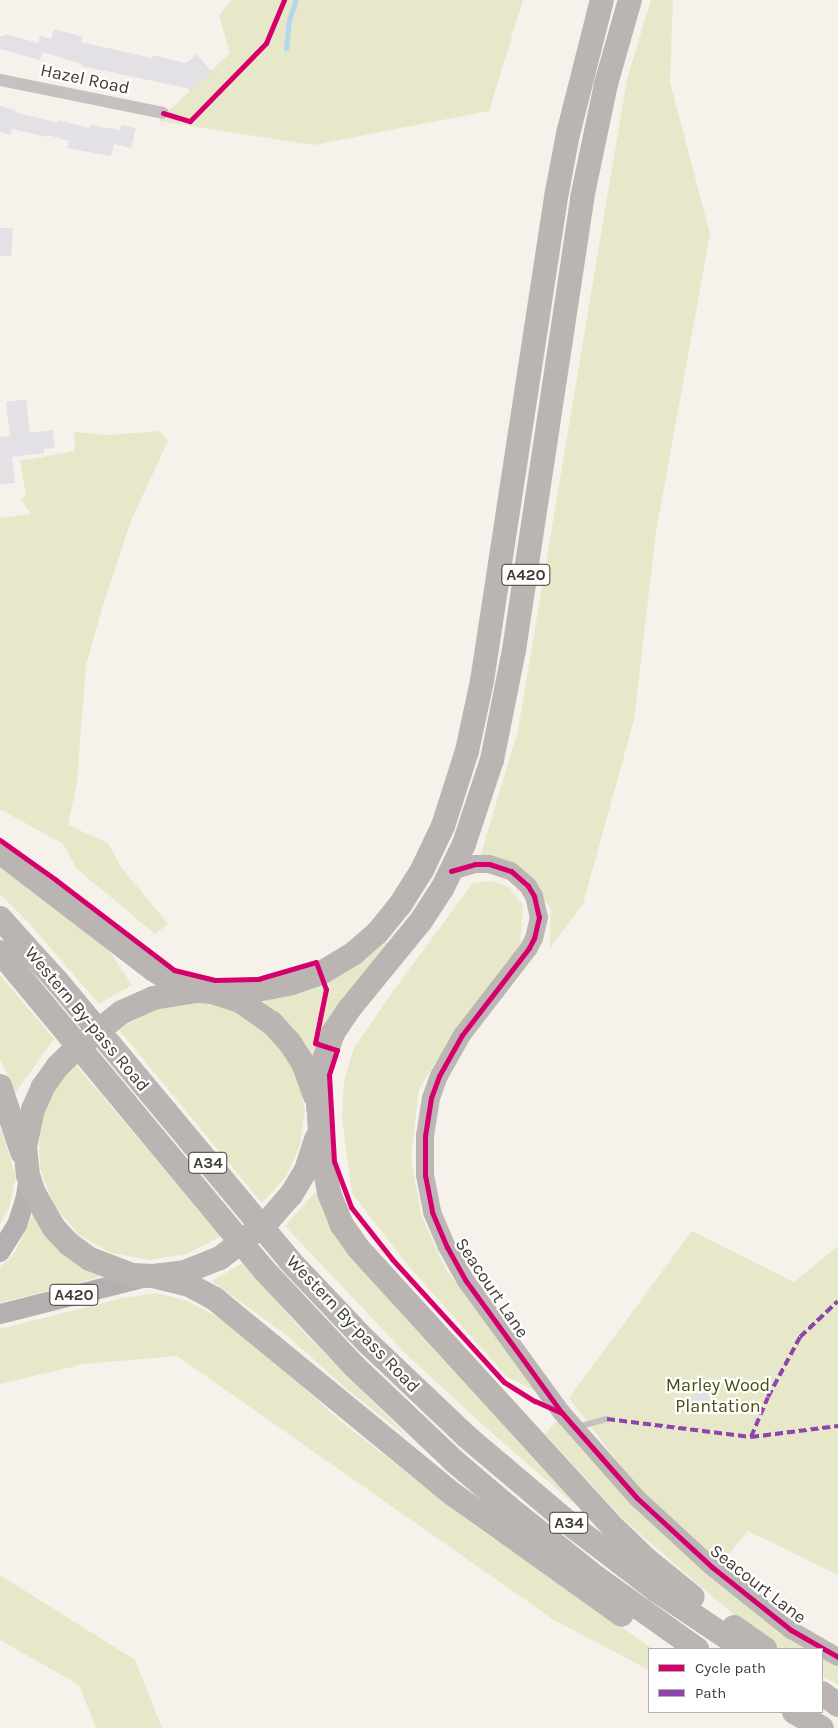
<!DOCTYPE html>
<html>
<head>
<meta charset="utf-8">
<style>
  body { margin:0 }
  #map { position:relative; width:838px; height:1728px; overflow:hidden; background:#f7f1eb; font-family:Karla,sans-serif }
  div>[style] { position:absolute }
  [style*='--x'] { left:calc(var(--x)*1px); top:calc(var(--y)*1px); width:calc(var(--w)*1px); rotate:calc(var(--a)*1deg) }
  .green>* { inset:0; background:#e7e8c9 }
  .stream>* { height:4.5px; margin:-2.25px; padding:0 2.25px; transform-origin:2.25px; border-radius:2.25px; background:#b2d8ec }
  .building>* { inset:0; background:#e4e1e6; transform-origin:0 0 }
  .lane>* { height:6px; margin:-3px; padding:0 3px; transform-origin:3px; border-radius:3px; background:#c5c1c0 }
  .street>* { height:12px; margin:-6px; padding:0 6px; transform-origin:6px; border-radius:6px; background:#c5c1c0 }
  .secondary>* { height:18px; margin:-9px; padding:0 9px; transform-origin:9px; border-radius:9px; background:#bcb7b6 }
  .primary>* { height:20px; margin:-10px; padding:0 10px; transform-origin:10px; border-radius:10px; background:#b5b0af }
  .highway>* { height:24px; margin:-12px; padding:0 12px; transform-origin:12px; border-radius:12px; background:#bab5b3 }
  .highway-bridge>* { height:24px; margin:-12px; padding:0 12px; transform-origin:12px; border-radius:12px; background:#bab5b3 }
  .quiet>* { height:4px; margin-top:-2px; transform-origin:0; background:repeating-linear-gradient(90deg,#8e44ad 0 8px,transparent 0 12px) }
  .cycleway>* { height:5px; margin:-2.5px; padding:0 2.5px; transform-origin:2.5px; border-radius:2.5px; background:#d6006c }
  span { translate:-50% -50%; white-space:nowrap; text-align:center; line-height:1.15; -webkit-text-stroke:4.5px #fff; paint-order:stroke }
  .shield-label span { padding:1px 4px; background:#fff; border:1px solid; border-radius:4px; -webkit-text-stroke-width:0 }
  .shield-label { font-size:16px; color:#413b35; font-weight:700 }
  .street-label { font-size:18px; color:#413b35 }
  .park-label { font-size:18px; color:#4b4f10 }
  .legend { position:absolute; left:648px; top:1648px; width:175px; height:65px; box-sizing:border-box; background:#fff; border:1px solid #b3b1ae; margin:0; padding:6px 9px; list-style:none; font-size:15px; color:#413b35 }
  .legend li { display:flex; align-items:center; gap:10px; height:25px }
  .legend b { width:25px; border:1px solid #b3b1ae }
</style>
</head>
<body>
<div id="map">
  <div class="green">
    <div style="clip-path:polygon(232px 0,523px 0,489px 111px,313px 145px,158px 121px,230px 53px,219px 15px)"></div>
    <div style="clip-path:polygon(651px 0,673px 0,670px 82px,710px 234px,656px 532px,634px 720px,583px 904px,550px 948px,551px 909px,522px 870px,481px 854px,518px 730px,627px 79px)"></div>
    <div style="clip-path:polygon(159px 431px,168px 441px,130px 523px,102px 609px,86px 665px,77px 783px,68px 825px,108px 843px,121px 867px,168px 924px,155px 934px,77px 869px,63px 844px,0 809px,0 518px,31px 514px,21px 500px,26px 496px,20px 461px,75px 451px,74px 432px,109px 435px)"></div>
    <div style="clip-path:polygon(0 868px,104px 943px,132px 985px,99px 1004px,27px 921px,0 894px)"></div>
    <div style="clip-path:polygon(493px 881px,509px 887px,523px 905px,520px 948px,450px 1040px,419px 1089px,411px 1158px,421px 1215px,445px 1268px,536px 1391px,507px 1377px,405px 1262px,352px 1193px,342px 1119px,344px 1080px,354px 1048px,393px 991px,473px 883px)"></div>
    <div style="clip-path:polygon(384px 941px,393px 948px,324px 1040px,318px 1038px,329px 988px,328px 979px)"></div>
    <div style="clip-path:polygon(0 975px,54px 1039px,15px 1093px,0 1058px)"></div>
    <div style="clip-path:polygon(321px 982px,324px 989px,312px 1046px,320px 1048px,314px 1056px,296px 1032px,265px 1003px,266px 999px)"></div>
    <div style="clip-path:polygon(186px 1002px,224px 1006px,256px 1021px,281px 1045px,298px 1076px,305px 1110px,300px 1145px,286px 1177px,262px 1203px,119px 1030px,149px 1011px)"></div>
    <div style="clip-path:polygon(75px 1064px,221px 1236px,187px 1254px,149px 1260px,111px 1253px,78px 1234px,54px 1205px,40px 1169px,39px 1131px,51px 1094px)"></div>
    <div style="clip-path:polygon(0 1127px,16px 1176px,9px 1208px,0 1224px)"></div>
    <div style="clip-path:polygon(316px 1191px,323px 1211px,353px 1253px,537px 1455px,575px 1505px,484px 1426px,406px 1354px,285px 1226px)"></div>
    <div style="clip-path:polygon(33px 1214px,99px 1271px,99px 1277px,0 1303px,0 1268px,16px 1251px)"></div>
    <div style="clip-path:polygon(692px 1231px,794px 1282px,838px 1246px,838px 1575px,748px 1531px,721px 1563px,640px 1491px,569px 1398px)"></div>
    <div style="clip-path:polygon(244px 1262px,297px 1325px,411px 1440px,349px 1391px,289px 1337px,212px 1281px)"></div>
    <div style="clip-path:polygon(157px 1293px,187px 1301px,233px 1325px,343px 1423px,474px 1525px,653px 1649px,649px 1649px,649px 1670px,554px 1620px,177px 1356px,84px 1364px,0 1384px,0 1329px,123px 1298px)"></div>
    <div style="clip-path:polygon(558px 1420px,808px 1649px,775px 1649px,770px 1646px,624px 1520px,545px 1434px)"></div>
    <div style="clip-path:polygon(0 1575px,135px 1660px,162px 1728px,96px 1728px,79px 1685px,0 1640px)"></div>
    <div style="clip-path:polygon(822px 1657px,838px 1666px,838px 1685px,822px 1676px)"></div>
  </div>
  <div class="stream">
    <div style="--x:286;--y:49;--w:29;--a:-84"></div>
    <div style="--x:289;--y:20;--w:21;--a:-71"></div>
  </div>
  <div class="building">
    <div style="clip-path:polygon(54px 29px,83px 37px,81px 42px,152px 58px,152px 55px,186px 63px,197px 54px,212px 72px,190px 91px,187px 88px,81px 66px,82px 64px,42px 52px,40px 60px,0 49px,0 36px,5px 36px,5px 34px,38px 43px,40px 36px,51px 39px)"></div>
    <div style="clip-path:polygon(0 106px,15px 110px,15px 112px,58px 123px,58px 120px,89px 128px,90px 125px,120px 130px,121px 125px,136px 128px,131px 148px,114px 144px,111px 156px,67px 148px,69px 141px,48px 135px,47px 137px,12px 129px,10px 135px,0 132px)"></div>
    <div style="clip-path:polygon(0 228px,13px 228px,11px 256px,0 256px)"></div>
    <div style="clip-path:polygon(26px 399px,30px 433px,53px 430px,55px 448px,44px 449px,44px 453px,12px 457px,15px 483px,0 484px,0 437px,10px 436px,6px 402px)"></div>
    <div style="left:694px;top:1389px;width:15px;height:26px;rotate:4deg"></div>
  </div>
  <div class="lane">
    <div style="--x:577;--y:1427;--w:31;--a:-15"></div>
  </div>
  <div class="street">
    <div style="--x:0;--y:80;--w:166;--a:11.4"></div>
  </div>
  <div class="secondary">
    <div style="--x:451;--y:871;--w:25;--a:-16"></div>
    <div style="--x:475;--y:864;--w:14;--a:0"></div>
    <div style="--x:489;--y:864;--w:23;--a:18"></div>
    <div style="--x:511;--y:871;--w:23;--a:41"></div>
    <div style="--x:528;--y:886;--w:12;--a:59"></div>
    <div style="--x:534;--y:896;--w:22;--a:77"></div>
    <div style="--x:539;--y:917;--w:22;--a:103"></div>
    <div style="--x:534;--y:938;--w:11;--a:117"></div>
    <div style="--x:529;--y:948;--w:110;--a:127.6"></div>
    <div style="--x:462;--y:1035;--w:47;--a:119.3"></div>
    <div style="--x:439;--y:1076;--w:23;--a:110"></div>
    <div style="--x:431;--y:1098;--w:38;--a:99"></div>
    <div style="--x:425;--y:1136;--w:39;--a:90"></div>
    <div style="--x:425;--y:1175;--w:38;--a:79"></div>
    <div style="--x:432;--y:1212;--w:38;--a:67"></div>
    <div style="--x:447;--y:1247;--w:39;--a:61"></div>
    <div style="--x:466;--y:1281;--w:163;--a:54"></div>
    <div style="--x:562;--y:1413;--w:113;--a:48.6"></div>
    <div style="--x:637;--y:1498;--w:102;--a:42.6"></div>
    <div style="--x:712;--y:1567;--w:101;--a:38.6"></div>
    <div style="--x:791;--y:1630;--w:54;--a:29.9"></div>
  </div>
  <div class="primary">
    <div style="--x:0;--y:1252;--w:32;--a:-58"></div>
    <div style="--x:17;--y:1225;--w:25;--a:-72"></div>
    <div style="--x:25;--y:1201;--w:23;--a:-80"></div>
    <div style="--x:0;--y:1314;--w:151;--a:-14.2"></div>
  </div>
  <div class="highway">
    <div style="--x:0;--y:852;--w:194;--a:37.5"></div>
    <div style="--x:154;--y:970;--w:19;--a:32"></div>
    <div style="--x:170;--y:980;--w:28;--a:19"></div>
    <div style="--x:0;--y:918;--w:85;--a:47.9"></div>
    <div style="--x:57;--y:981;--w:364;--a:50.2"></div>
    <div style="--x:290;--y:1261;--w:112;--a:46.5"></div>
    <div style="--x:367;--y:1342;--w:137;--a:43.5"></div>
    <div style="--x:466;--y:1436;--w:143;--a:40.2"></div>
    <div style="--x:575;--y:1528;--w:102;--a:37.4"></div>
    <div style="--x:656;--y:1590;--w:106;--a:33.8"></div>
    <div style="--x:0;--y:952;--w:413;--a:50.3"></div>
    <div style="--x:264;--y:1270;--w:133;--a:46.8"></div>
    <div style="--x:355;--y:1367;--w:137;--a:43.5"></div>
    <div style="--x:454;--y:1461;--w:70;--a:40.3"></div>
    <div style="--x:507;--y:1506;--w:115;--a:38.7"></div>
    <div style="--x:597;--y:1578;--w:123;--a:35.4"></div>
    <div style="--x:212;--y:992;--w:45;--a:-2.5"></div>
    <div style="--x:257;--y:990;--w:36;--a:-11"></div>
    <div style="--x:292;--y:983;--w:31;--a:-19"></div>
    <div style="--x:321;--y:973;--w:39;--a:-31"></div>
    <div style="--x:354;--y:953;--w:32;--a:-41"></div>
    <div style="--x:378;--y:932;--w:35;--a:-51"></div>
    <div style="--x:400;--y:905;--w:41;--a:-57.8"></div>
    <div style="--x:422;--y:870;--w:49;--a:-64.5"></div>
    <div style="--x:443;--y:826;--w:79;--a:-72.3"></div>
    <div style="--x:467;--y:751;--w:72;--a:-77.9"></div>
    <div style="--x:482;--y:681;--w:495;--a:-81.3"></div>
    <div style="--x:557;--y:192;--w:59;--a:-79.3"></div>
    <div style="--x:568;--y:134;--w:138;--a:-75.8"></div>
    <div style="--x:122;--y:1012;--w:34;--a:-24"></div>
    <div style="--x:153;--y:998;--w:44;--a:-9.2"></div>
    <div style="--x:196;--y:991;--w:16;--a:4"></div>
    <div style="--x:212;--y:992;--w:29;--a:18"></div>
    <div style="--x:240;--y:1001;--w:39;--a:35"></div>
    <div style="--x:272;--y:1023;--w:27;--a:48"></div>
    <div style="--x:290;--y:1043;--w:24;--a:57"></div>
    <div style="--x:303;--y:1063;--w:35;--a:70"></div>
    <div style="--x:58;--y:1066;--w:26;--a:126"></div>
    <div style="--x:43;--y:1087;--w:24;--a:114"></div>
    <div style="--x:33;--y:1109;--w:39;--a:102"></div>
    <div style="--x:25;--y:1147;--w:28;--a:84"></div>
    <div style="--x:28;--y:1175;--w:19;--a:72"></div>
    <div style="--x:34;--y:1193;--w:40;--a:60.3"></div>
    <div style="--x:54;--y:1228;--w:22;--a:47"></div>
    <div style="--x:69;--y:1244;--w:26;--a:36"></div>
    <div style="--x:90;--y:1259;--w:45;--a:20.9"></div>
    <div style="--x:132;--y:1275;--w:21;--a:3"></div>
    <div style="--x:153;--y:1276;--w:32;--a:-7"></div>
    <div style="--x:185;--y:1272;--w:38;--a:-22"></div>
    <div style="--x:0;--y:1086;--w:70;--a:71.6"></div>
    <div style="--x:318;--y:1108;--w:36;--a:-87"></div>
    <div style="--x:320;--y:1072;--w:41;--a:-71.6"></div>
    <div style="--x:333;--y:1033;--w:30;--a:-56"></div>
    <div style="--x:350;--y:1008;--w:112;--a:-50.8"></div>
    <div style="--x:421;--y:921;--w:38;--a:-57"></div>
    <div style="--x:442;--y:889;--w:50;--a:-63.9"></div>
    <div style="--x:464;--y:844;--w:89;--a:-71.6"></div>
    <div style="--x:492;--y:760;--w:112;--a:-78.7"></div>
    <div style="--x:514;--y:650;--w:457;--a:-81.4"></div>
    <div style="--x:582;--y:198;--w:116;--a:-78.1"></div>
    <div style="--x:606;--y:84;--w:87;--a:-74.1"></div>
    <div style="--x:319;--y:1117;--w:39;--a:86"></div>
    <div style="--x:322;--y:1156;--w:38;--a:79"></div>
    <div style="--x:329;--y:1193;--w:35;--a:68"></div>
    <div style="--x:342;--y:1225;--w:28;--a:55"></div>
    <div style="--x:358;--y:1248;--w:381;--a:47.6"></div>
    <div style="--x:615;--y:1529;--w:43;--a:44.1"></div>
    <div style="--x:646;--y:1559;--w:60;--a:39"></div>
    <div style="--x:291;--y:1195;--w:29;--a:-59"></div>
    <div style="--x:306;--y:1170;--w:33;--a:-72"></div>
    <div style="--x:153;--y:1276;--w:37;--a:14"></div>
    <div style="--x:189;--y:1285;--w:30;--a:28"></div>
    <div style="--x:215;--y:1299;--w:309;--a:39.4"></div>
    <div style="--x:454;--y:1495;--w:206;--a:35.5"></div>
    <div style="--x:734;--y:1627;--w:38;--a:35"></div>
    <div style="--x:822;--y:1693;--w:20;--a:37"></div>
    <div style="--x:794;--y:1712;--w:32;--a:30"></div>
  </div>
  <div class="highway-bridge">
    <div style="--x:58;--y:1066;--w:30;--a:-44"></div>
    <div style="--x:80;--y:1045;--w:53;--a:-38.2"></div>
    <div style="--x:220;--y:1258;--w:61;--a:-37.6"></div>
    <div style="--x:268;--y:1221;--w:35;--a:-49"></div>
  </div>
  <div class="quiet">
    <div style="--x:607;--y:1419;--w:145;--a:7.1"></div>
    <div style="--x:751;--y:1437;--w:88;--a:-7.2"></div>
    <div style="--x:751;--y:1437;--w:43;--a:-67"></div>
    <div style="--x:768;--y:1397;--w:68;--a:-61.9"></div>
    <div style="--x:800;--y:1337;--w:52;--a:-43.5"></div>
  </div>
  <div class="cycleway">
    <div style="--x:163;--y:113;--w:28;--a:17"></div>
    <div style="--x:190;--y:121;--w:109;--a:-45.7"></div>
    <div style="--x:266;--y:43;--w:47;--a:-67.3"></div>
    <div style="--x:0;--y:840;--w:69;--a:35.5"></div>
    <div style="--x:56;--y:880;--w:148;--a:37.3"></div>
    <div style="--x:174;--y:970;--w:42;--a:13.7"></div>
    <div style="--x:215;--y:980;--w:43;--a:-1.3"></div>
    <div style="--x:258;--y:979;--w:60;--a:-16.3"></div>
    <div style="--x:316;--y:962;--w:29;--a:70"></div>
    <div style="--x:326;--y:989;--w:55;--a:101.5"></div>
    <div style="--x:315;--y:1043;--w:23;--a:18"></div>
    <div style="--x:337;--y:1050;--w:26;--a:108"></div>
    <div style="--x:329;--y:1075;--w:86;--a:86.7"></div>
    <div style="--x:334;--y:1161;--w:49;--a:69.7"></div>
    <div style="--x:351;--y:1207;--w:66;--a:51.7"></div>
    <div style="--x:392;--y:1259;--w:166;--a:47.7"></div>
    <div style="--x:504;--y:1382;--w:36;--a:32"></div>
    <div style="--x:535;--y:1401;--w:30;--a:24"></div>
    <div style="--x:451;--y:871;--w:25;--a:-16"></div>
    <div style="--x:475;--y:864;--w:14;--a:0"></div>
    <div style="--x:489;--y:864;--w:23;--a:18"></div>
    <div style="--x:511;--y:871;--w:23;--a:41"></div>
    <div style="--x:528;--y:886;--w:12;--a:59"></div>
    <div style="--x:534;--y:896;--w:22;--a:77"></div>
    <div style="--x:539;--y:917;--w:22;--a:103"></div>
    <div style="--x:534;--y:938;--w:11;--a:117"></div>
    <div style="--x:529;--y:948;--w:110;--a:127.6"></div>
    <div style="--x:462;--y:1035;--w:47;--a:119.3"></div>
    <div style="--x:439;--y:1076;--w:23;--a:110"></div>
    <div style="--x:431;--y:1098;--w:38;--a:99"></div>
    <div style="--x:425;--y:1136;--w:39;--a:90"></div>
    <div style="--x:425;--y:1175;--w:38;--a:79"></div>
    <div style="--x:432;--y:1212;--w:38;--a:67"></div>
    <div style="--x:447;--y:1247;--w:39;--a:61"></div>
    <div style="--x:466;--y:1281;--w:163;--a:54"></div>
    <div style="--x:562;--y:1413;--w:113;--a:48.6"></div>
    <div style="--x:637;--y:1498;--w:102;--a:42.6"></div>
    <div style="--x:712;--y:1567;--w:101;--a:38.6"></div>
    <div style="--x:791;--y:1630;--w:54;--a:29.9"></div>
  </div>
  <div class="shield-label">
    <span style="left:526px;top:575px">A420</span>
    <span style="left:208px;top:1163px">A34</span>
    <span style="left:74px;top:1295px">A420</span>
    <span style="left:569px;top:1523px">A34</span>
  </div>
  <div class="street-label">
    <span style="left:85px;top:79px;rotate:12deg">Hazel Road</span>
    <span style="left:87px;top:1019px;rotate:50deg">Western By-pass Road</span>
    <span style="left:492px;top:1288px;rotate:56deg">Seacourt Lane</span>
    <span style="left:353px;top:1324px;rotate:46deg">Western By-pass Road</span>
    <span style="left:758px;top:1584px;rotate:38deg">Seacourt Lane</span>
  </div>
  <div class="park-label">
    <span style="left:718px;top:1396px">Marley Wood<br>Plantation</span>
  </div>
  <ul class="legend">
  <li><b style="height:6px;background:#d6006c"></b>Cycle path</li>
  <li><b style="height:6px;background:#8e44ad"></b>Path</li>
  </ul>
</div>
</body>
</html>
